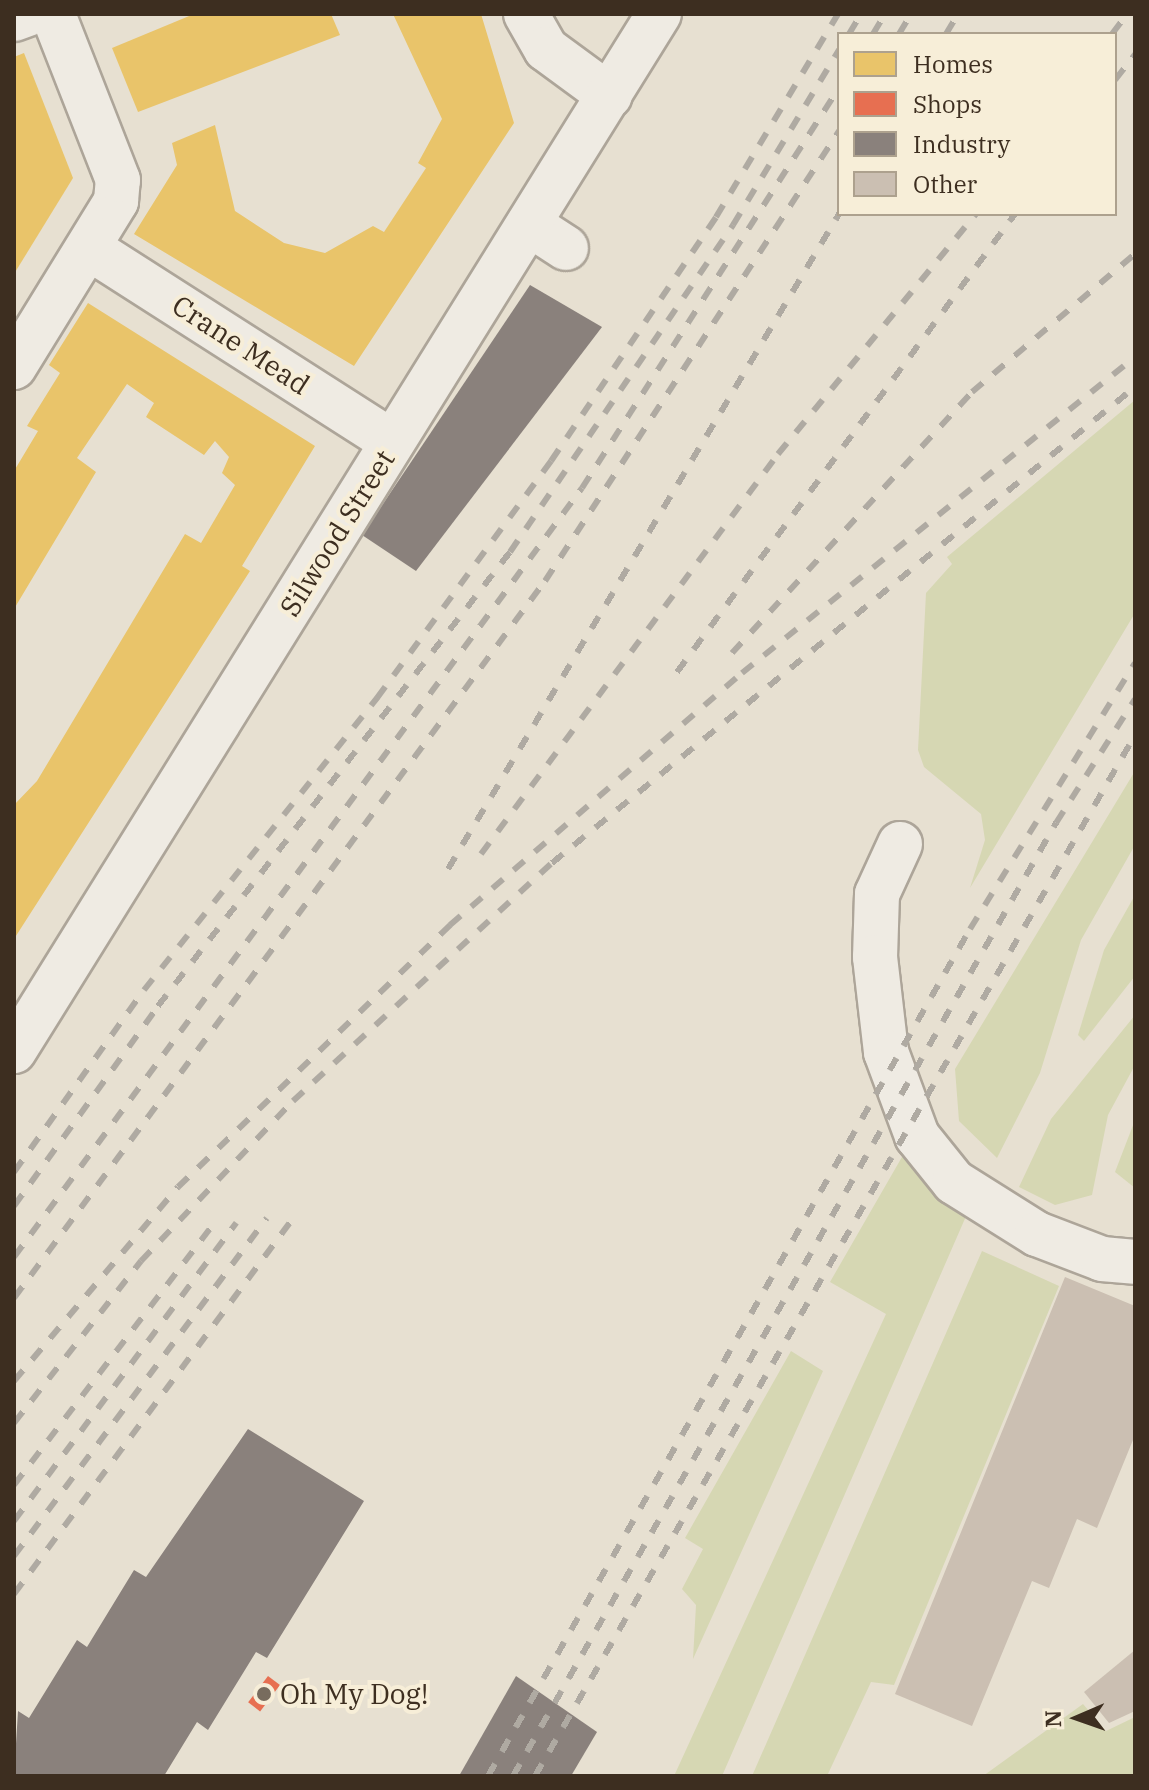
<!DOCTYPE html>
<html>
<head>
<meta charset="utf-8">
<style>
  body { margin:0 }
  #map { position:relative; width:1149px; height:1790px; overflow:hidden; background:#e7e0d1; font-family:"IBM Plex Serif",serif }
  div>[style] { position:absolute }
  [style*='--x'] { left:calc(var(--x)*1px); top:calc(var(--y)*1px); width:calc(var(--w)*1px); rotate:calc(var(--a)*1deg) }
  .green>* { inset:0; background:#d6d7b3 }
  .homes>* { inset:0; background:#e9c46a }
  .shops>* { inset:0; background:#e76f51; transform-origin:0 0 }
  .industry>* { inset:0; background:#8a817c }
  .building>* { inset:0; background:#cbbfb2 }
  .roads { filter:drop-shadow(2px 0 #ada599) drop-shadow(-2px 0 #ada599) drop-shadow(0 2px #ada599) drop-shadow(0 -2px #ada599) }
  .minor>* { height:44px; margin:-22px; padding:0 22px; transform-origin:22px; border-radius:22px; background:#efebe3 }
  .rail>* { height:6px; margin-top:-3px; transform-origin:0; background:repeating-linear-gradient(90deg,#afaaa2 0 14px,transparent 0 28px) }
  .dots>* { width:22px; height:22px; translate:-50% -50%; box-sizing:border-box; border:4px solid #f7eed8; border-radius:50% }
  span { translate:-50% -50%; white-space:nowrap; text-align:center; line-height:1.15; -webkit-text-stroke:8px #f7eed8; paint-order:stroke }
  .street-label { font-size:28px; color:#3d2e20 }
  .poi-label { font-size:28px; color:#3d2e20 }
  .left { translate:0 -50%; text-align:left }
  .frame { position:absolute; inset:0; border:16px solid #3d2e20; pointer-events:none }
  .legend { position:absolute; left:837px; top:32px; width:280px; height:184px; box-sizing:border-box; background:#f7eed8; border:2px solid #ada18e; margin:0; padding:10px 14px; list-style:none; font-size:24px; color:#3d2e20 }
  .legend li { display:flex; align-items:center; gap:16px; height:40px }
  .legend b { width:40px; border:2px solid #ada18e }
  .north { position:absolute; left:1037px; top:1678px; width:80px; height:80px; -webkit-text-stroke:6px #f7eed8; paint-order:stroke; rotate:268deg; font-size:22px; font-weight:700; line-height:32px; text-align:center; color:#3d2e20 }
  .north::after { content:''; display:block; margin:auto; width:28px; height:36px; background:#3d2e20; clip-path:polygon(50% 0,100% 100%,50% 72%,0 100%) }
</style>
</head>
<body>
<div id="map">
  <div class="green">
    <div style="clip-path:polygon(1135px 400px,1135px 613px,970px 888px,985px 840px,981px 814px,924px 767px,918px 750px,926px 593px,952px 564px,947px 557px)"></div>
    <div style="clip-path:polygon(1135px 771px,1135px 845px,1081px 940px,1040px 1073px,997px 1158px,959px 1121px,955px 1069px)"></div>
    <div style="clip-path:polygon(1135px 895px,1135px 976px,1084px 1041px,1078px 1035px,1104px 950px)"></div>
    <div style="clip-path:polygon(1135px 1015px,1135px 1065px,1108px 1115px,1092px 1195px,1055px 1205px,1019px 1187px,1051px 1119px)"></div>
    <div style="clip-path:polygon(1135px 1120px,1135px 1188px,1115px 1172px)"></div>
    <div style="clip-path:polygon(906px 1150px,967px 1214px,722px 1776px,674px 1776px,886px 1314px,830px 1282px)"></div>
    <div style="clip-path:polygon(982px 1251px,1059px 1286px,894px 1685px,871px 1682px,827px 1776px,752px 1776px)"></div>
    <div style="clip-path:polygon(791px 1351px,823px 1371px,693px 1659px,696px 1605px,682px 1589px,703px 1549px,685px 1538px)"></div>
    <div style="clip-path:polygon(1083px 1704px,1106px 1731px,1135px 1717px,1135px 1776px,983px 1776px)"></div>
  </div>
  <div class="homes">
    <div style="clip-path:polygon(194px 14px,331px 14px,340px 35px,138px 112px,112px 48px)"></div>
    <div style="clip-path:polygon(393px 14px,481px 14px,514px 123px,354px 366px,134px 234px,177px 165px,172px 143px,215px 125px,235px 211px,284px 243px,325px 253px,373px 226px,384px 232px,426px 168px,418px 163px,442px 119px)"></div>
    <div style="clip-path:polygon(24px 53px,73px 178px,14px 274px,14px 57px)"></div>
    <div style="clip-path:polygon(88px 303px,315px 446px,242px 566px,250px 571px,14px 939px,14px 805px,37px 781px,185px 534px,201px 543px,235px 485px,222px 473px,229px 457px,215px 441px,204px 455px,146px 417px,154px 403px,127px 384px,77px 458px,96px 472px,14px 609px,14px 471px,38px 431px,27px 426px,60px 373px,49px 365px)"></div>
  </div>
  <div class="shops">
    <div style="left:268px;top:1676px;width:15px;height:33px;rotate:37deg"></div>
  </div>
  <div class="industry">
    <div style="clip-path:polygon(530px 285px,602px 327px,416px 571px,362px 535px)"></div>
    <div style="clip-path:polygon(248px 1429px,364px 1501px,267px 1658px,256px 1652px,208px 1730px,197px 1722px,164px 1776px,14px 1776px,18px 1711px,29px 1718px,77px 1640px,87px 1647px,134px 1570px,146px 1577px)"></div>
    <div style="clip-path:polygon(516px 1676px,597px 1732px,571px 1776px,459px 1776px)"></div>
  </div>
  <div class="building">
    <div style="clip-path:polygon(1065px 1277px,1135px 1306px,1135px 1435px,1097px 1528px,1077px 1519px,1049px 1588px,1032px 1581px,972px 1726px,895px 1694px)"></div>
    <div style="clip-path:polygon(1135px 1650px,1135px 1711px,1109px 1723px,1084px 1692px)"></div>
  </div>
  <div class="roads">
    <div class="minor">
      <div style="--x:526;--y:14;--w:40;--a:60.3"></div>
      <div style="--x:546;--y:49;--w:79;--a:36.3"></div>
      <div style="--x:14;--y:19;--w:15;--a:-20"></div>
      <div style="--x:529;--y:224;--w:44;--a:33"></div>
      <div style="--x:89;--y:248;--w:360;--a:32.6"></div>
      <div style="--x:14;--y:367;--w:195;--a:-58.4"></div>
      <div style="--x:116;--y:201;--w:21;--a:-85"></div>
      <div style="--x:118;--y:180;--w:178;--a:-111.4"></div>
      <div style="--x:900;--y:844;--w:55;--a:114.7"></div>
      <div style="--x:877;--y:894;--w:63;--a:91.8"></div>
      <div style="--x:875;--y:957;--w:96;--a:83.4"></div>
      <div style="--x:886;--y:1052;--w:90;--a:69.7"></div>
      <div style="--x:917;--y:1136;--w:59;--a:51.2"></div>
      <div style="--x:954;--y:1182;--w:98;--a:32.1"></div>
      <div style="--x:1037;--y:1234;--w:70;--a:21"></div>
      <div style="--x:1102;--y:1259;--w:33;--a:5"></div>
      <div style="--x:14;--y:1051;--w:1221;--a:-58.12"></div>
    </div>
  </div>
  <div class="rail">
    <div style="--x:849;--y:34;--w:23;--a:-59"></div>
    <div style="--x:873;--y:34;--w:23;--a:-59"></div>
    <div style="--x:899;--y:34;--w:23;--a:-59"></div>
    <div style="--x:946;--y:34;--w:23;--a:-59"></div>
    <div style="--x:1112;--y:34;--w:25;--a:-53"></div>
    <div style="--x:1115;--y:80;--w:33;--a:-52"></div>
    <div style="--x:732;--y:653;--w:355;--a:-47.4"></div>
    <div style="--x:972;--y:392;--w:214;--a:-40.3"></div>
    <div style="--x:677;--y:672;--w:569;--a:-53.57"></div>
    <div style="--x:481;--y:854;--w:498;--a:-53.4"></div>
    <div style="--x:778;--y:454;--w:311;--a:-50.5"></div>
    <div style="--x:448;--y:869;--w:763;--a:-59.17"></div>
    <div style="--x:14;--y:1172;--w:224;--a:-54.5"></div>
    <div style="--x:144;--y:990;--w:374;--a:-51.4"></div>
    <div style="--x:377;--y:698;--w:294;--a:-53.7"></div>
    <div style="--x:551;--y:461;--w:295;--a:-55.9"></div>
    <div style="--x:716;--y:217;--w:237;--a:-59"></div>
    <div style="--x:14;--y:1206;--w:246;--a:-54.2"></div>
    <div style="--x:158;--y:1006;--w:574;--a:-52.21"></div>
    <div style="--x:510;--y:552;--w:396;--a:-55.7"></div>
    <div style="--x:733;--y:225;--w:205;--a:-58.8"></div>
    <div style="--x:14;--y:1257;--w:956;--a:-53.55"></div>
    <div style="--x:582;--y:488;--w:475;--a:-57.3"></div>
    <div style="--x:14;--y:1298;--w:892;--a:-53.48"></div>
    <div style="--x:545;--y:581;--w:538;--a:-56.84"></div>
    <div style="--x:14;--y:1381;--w:254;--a:-49.8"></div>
    <div style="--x:178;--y:1187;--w:378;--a:-43.9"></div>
    <div style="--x:450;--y:925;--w:386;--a:-40.8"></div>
    <div style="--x:742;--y:673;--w:504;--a:-38.8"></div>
    <div style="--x:14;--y:1423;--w:206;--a:-51.9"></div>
    <div style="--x:141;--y:1261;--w:221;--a:-46.5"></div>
    <div style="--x:293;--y:1101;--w:352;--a:-42.6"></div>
    <div style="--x:552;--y:863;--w:753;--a:-39.23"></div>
    <div style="--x:14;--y:1485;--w:331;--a:-52.6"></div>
    <div style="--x:14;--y:1521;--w:372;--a:-53.3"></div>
    <div style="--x:14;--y:1556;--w:422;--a:-53.2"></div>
    <div style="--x:14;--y:1594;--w:471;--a:-53.4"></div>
    <div style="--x:488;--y:1776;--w:975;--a:-60.36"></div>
    <div style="--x:970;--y:929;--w:313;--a:-58.2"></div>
    <div style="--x:513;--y:1776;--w:1097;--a:-60.33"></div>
    <div style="--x:1056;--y:823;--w:147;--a:-57.5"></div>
    <div style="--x:535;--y:1776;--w:1202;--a:-60.04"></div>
  </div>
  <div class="dots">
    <div style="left:264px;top:1694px;background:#786c5e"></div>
  </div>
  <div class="street-label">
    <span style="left:241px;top:345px;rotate:33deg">Crane Mead</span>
    <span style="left:337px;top:533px;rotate:-58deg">Silwood Street</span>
  </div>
  <div class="poi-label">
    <span class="left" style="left:280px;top:1694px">Oh My Dog!</span>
  </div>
  <div class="frame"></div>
  <ul class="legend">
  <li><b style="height:22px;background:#e9c46a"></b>Homes</li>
  <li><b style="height:22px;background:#e76f51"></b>Shops</li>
  <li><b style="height:22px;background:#8a817c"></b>Industry</li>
  <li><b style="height:22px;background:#cbbfb2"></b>Other</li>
  </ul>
  <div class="north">N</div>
</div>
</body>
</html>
